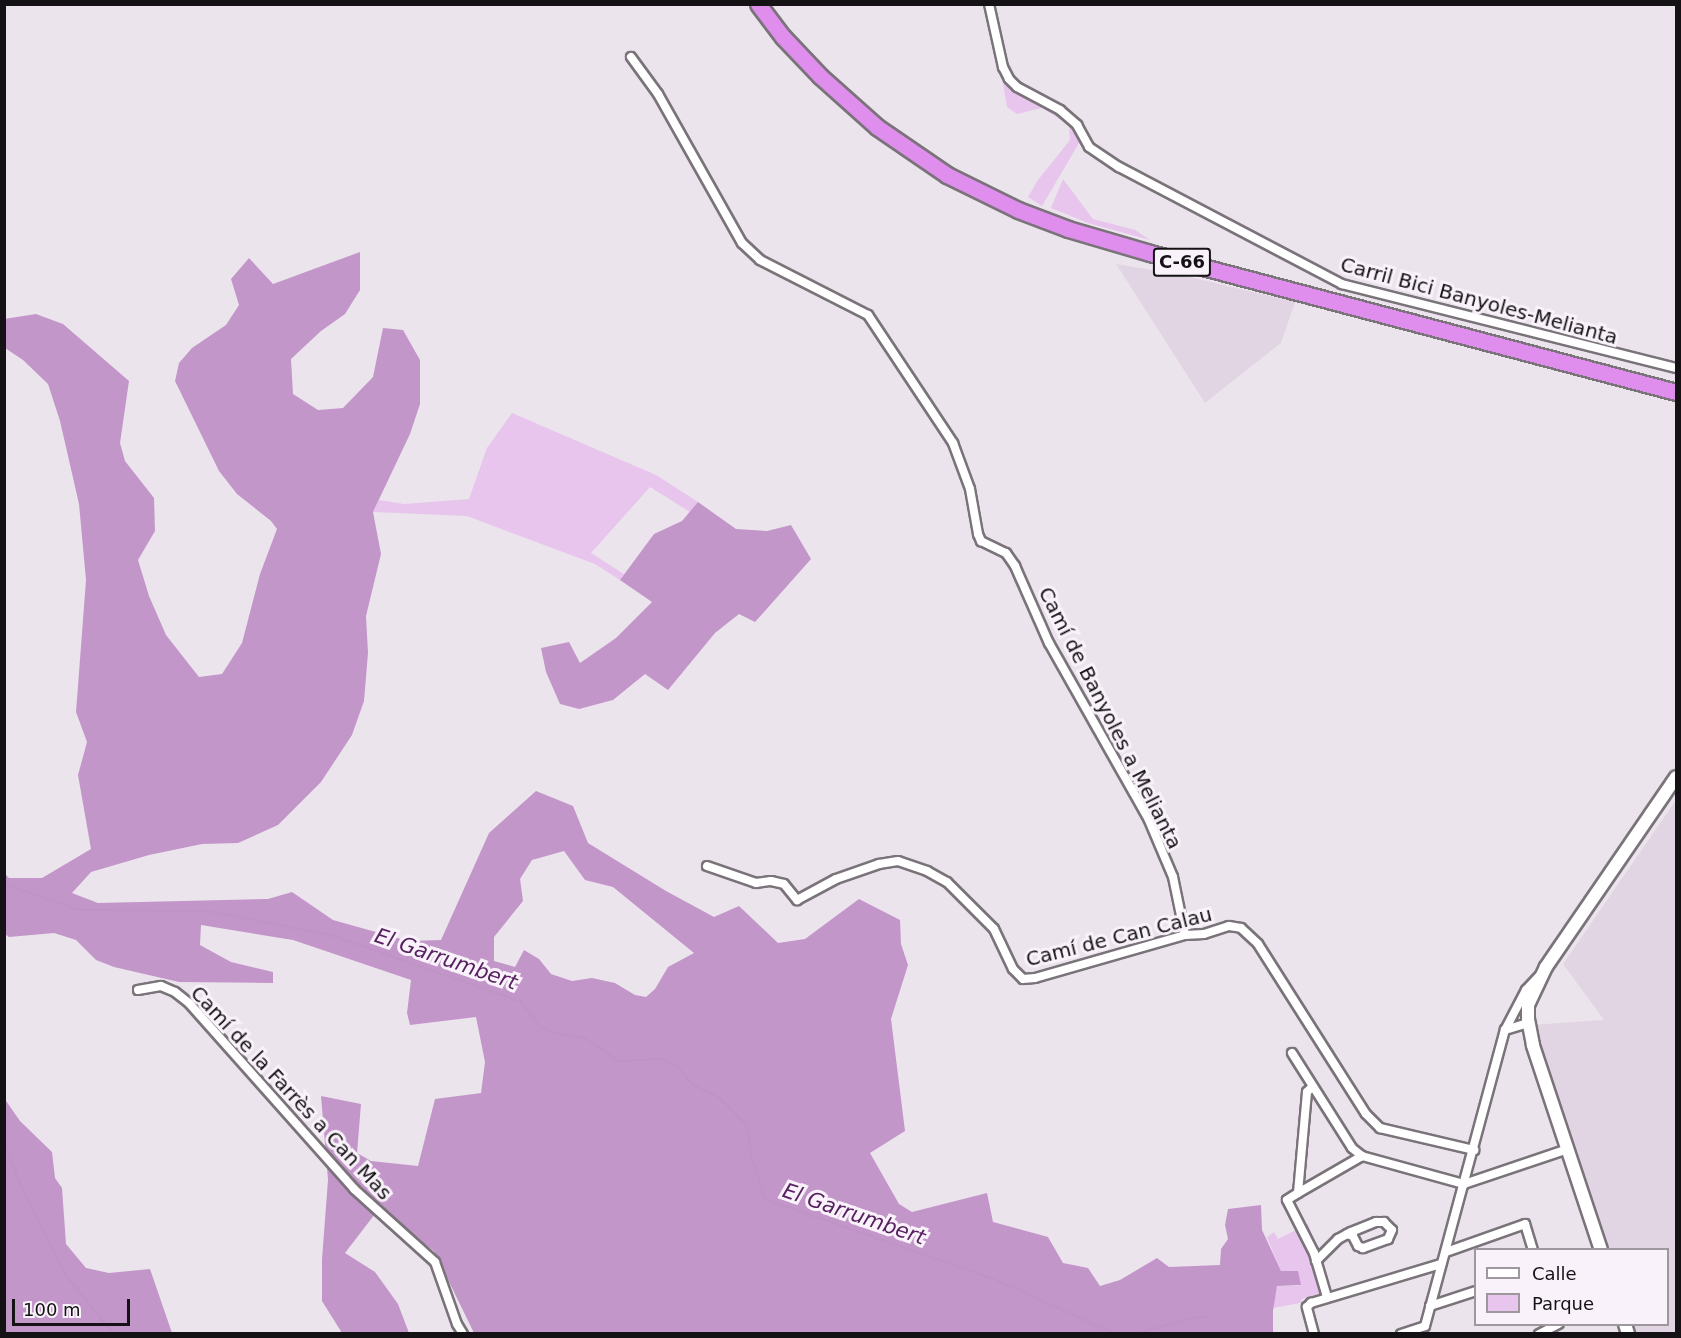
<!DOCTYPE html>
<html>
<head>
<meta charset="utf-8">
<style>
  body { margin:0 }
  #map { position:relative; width:1681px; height:1338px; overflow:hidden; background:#ece4ed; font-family:"DejaVu Sans",sans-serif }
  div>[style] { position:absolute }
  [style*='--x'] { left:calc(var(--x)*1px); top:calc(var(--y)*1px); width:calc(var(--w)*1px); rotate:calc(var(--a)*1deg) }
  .built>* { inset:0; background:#e1d5e3 }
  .green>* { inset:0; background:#e7c5ec }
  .forest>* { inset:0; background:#c396ca }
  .stream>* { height:2px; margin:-1px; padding:0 1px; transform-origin:1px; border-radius:1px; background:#c093c7 }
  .roads { filter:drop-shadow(2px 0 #7a737a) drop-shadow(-2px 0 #7a737a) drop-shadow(0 2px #7a737a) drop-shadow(0 -2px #7a737a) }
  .street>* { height:8px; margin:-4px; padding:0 4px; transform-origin:4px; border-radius:4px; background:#fff }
  .secondary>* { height:12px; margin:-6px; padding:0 6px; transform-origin:6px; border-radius:6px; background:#fff }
  .highway>* { height:15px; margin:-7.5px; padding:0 7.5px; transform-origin:7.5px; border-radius:7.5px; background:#e08eed }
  span { translate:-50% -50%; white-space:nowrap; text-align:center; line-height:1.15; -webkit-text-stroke:6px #f9f2fa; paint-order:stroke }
  .shield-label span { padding:2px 4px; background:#f9f2fa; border:2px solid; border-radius:4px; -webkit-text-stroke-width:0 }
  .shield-label { font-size:18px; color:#151215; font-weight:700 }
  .street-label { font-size:20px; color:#151215 }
  .water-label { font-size:21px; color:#572060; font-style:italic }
  .frame { position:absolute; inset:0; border:6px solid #151215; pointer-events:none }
  .legend { position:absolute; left:1474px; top:1248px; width:195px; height:78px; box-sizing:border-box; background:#f9f2fa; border:2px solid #9e989e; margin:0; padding:8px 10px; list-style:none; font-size:18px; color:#151215 }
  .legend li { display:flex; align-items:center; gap:12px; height:30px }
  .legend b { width:30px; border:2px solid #9e989e }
  .scale { position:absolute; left:12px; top:1299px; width:118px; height:27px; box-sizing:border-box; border:3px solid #151215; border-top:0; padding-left:8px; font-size:18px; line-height:21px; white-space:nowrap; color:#151215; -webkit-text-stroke:4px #f9f2fa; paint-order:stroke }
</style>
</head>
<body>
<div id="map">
  <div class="built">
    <div style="clip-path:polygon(1116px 264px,1177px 274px,1295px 302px,1281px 343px,1205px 403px)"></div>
    <div style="clip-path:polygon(1676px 800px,1676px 1333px,1628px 1333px,1625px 1325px,1668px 1324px,1668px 1250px,1601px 1249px,1530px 1025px,1604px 1020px,1563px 964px)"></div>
  </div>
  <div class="green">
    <div style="clip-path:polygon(1003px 84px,1063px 115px,1078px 130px,1079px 143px,1042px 206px,1028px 197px,1038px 180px,1070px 140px,1069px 125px,1042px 108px,1017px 114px,1007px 107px)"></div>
    <div style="clip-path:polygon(1063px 179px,1093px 219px,1135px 230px,1150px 240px,1088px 223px,1051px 208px)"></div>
    <div style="clip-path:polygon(512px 413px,656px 475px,698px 502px,690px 512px,650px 487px,591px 553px,624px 574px,620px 580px,595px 564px,467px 516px,373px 512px,379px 500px,404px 504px,469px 499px,487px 448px)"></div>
    <div style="clip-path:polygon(1308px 1224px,1331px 1290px,1302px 1299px,1300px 1303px,1273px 1308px,1277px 1286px,1300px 1286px,1281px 1271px,1267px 1237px,1274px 1232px,1278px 1239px)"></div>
  </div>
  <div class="forest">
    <div style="clip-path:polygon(evenodd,360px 252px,360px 290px,345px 314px,321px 331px,291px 359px,293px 394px,318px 410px,343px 408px,373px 377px,383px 328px,403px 330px,420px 360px,420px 404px,410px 434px,373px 512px,381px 554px,366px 616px,368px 653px,364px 701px,352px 735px,321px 782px,278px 825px,238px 843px,202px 844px,149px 855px,91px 872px,72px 893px,98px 903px,268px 899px,292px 892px,333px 920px,408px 941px,441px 940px,489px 833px,536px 791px,573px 806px,588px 843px,666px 891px,714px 917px,739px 906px,778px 943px,805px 939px,859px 899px,900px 920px,901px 944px,908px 965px,891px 1019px,905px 1131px,870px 1153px,899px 1204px,912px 1212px,987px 1193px,993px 1222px,1048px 1237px,1063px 1263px,1088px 1268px,1100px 1286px,1120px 1280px,1157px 1258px,1169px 1267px,1220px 1265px,1221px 1249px,1228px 1239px,1225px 1225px,1228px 1209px,1261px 1205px,1262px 1230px,1281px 1271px,1298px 1271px,1301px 1285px,1277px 1286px,1273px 1311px,1273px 1333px,474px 1333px,434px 1251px,378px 1210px,345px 1253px,375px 1272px,398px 1304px,409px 1333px,342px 1333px,322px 1301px,322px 1259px,328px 1180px,321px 1096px,361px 1104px,357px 1153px,371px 1161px,418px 1166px,435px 1099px,481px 1093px,485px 1062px,476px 1017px,410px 1025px,407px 1013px,411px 980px,293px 940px,201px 925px,200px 945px,231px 962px,273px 972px,273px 983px,179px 982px,114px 967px,96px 960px,76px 940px,54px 933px,9px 937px,5px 934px,5px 874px,9px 878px,42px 878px,91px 849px,78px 775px,87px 742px,76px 712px,86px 580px,79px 504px,60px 421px,48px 384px,23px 360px,5px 348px,4px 319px,36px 314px,63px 324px,129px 381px,120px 443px,125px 461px,154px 498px,155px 531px,138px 560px,149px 596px,166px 635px,199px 677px,222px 674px,242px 643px,260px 574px,277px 529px,271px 521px,237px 494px,219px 471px,175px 381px,179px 363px,192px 348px,226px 325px,239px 305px,231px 279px,249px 258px,273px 284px,360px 252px,564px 851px,585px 880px,613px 887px,694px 953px,668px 967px,655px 989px,646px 997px,635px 995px,615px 983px,592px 978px,572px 981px,551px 974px,539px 959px,524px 950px,515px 967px,494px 961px,494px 937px,523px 901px,520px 879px,532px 860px,564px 851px)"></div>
    <div style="clip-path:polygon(698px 502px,736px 529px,767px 531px,791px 525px,811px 559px,755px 622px,739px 614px,715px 633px,668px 690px,645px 674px,613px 700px,579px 709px,560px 704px,546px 672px,541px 648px,569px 642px,580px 663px,616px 638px,652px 602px,620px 580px,654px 534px,682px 521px)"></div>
    <div style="clip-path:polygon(4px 1098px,20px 1121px,52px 1152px,55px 1178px,62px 1188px,66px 1244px,86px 1268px,109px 1273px,150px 1269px,172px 1333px,5px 1333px)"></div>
  </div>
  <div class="stream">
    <div style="--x:4;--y:884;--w:79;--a:19.1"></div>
    <div style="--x:79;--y:910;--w:129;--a:0.4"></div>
    <div style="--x:208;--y:911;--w:128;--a:11.2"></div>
    <div style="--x:334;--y:936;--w:198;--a:19.4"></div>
    <div style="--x:521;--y:1002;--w:33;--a:52"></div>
    <div style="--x:541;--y:1028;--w:22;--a:18"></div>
    <div style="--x:562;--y:1035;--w:23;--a:7"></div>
    <div style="--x:585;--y:1038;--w:41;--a:34.1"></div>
    <div style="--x:619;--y:1061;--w:41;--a:-2.8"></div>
    <div style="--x:660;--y:1059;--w:18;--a:22"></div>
    <div style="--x:677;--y:1066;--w:23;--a:50"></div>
    <div style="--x:692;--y:1084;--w:33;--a:27"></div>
    <div style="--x:721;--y:1099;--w:37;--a:46"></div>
    <div style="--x:747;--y:1126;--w:29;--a:82"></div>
    <div style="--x:751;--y:1155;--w:46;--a:72.3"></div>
    <div style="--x:765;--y:1199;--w:245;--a:19.3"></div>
    <div style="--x:996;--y:1280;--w:132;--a:24.2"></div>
    <div style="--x:4;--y:1143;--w:54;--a:68.2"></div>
    <div style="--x:24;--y:1193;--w:94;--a:62.9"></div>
    <div style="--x:67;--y:1277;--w:74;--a:50.5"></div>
    <div style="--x:1134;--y:1334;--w:69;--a:-15"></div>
    <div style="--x:1201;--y:1316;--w:9;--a:13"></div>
  </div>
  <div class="roads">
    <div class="street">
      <div style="--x:989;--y:4;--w:65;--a:77.5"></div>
      <div style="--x:1003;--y:67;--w:13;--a:63"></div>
      <div style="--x:1009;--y:79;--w:11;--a:45"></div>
      <div style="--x:1017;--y:87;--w:49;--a:28.1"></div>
      <div style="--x:1060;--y:110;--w:23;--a:41"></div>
      <div style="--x:1077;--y:125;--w:25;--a:61"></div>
      <div style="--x:1089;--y:147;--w:36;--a:34"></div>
      <div style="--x:1119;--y:167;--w:252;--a:27.7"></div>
      <div style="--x:1342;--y:284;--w:344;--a:14.1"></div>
      <div style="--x:631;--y:57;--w:46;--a:53.9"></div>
      <div style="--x:658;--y:94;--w:171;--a:60.6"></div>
      <div style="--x:742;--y:243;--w:25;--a:43"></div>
      <div style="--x:760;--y:260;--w:121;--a:27"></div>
      <div style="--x:868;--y:315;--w:154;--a:56.4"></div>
      <div style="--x:953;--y:443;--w:49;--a:69.7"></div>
      <div style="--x:970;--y:489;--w:46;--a:79.9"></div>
      <div style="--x:978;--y:534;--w:8;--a:67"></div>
      <div style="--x:981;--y:541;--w:28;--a:26"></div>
      <div style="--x:1006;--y:553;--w:16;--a:55"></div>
      <div style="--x:1015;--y:566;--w:84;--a:66.2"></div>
      <div style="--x:1049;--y:643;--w:201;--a:60.5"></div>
      <div style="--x:1148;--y:818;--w:64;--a:67"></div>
      <div style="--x:1173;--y:877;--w:59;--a:78.3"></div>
      <div style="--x:707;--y:866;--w:52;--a:19.1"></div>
      <div style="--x:756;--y:883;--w:15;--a:-8"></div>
      <div style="--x:771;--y:881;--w:13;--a:13"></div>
      <div style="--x:784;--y:884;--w:21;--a:51"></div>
      <div style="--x:797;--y:900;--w:44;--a:-28.3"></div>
      <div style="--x:836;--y:879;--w:46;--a:-19.2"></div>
      <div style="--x:879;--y:864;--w:19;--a:-9"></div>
      <div style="--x:898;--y:861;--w:31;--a:19"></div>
      <div style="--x:927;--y:871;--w:23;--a:29"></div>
      <div style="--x:947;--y:882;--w:66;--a:45"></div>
      <div style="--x:994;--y:929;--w:44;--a:64.6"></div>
      <div style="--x:1013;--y:969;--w:14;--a:45"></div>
      <div style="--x:1023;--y:979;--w:12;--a:-5"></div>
      <div style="--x:1035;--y:978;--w:156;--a:-16"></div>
      <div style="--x:1185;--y:935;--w:19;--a:-3"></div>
      <div style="--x:1204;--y:934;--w:26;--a:-18"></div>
      <div style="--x:1229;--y:926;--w:12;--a:9"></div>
      <div style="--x:1241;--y:928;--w:23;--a:43"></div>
      <div style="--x:1258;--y:944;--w:201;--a:57.6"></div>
      <div style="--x:1366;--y:1114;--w:20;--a:45"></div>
      <div style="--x:1380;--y:1128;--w:97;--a:13.2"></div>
      <div style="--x:138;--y:990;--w:23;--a:-10"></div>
      <div style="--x:161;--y:986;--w:15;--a:23"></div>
      <div style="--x:175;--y:992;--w:18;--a:38"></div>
      <div style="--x:189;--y:1003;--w:249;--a:48.4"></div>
      <div style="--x:354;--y:1189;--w:109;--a:42"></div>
      <div style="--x:435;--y:1262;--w:66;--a:70.5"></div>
      <div style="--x:457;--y:1324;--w:12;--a:59"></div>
      <div style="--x:1505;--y:1030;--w:24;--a:-17"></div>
      <div style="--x:1292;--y:1053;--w:112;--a:57.7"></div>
      <div style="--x:1352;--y:1148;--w:13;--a:39"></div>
      <div style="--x:1362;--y:1156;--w:106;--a:15.4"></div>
      <div style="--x:1464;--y:1184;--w:110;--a:-18.6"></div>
      <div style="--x:1312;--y:1087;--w:7;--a:135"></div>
      <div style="--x:1307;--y:1092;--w:101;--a:95.1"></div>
      <div style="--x:1298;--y:1193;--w:13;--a:148"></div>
      <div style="--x:1287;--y:1200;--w:59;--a:63"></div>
      <div style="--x:1314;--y:1253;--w:46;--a:73.5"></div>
      <div style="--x:1298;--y:1193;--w:74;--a:-30"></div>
      <div style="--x:1446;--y:1252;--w:84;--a:-19.5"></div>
      <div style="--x:1525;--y:1224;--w:27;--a:73"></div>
      <div style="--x:1316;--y:1261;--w:31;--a:-45"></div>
      <div style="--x:1338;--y:1239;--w:10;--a:-29"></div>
      <div style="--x:1347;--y:1234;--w:4;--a:-27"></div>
      <div style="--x:1351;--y:1232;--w:27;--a:-22"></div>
      <div style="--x:1376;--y:1222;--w:8;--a:0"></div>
      <div style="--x:1384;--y:1222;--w:11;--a:45"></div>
      <div style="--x:1392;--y:1230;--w:10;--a:114"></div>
      <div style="--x:1388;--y:1239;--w:27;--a:160"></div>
      <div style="--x:1363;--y:1248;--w:5;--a:-158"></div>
      <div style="--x:1358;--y:1246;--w:11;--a:-117"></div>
      <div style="--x:1353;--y:1236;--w:6;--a:-162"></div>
      <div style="--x:1430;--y:1306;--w:48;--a:-18.1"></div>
      <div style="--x:1314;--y:1334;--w:28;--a:-105"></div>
      <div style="--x:1307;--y:1307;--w:6;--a:-45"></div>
      <div style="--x:1311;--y:1303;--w:136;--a:-16.7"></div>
      <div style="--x:1401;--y:1334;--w:25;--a:-18"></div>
      <div style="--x:1425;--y:1326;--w:307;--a:-74.9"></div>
      <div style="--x:1505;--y:1030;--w:45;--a:-62.3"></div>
      <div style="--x:1526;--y:990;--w:19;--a:-47"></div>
      <div style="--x:1539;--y:1334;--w:22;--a:-27"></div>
    </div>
    <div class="secondary">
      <div style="--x:1601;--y:1250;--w:216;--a:-108.4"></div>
      <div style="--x:1533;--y:1045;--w:25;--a:-101"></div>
      <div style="--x:1528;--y:1020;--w:15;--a:-90"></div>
      <div style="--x:1528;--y:1005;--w:42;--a:-64.7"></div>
      <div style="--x:1546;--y:967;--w:230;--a:-55.6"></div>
      <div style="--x:1625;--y:1324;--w:10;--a:73"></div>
    </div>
    <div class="highway">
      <div style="--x:758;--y:4;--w:41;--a:52.9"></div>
      <div style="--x:783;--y:37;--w:54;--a:46.5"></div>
      <div style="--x:820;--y:76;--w:76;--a:41.8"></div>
      <div style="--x:877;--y:127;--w:85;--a:34.4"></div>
      <div style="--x:947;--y:175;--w:79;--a:26.2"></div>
      <div style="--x:1018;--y:210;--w:53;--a:20.8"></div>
      <div style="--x:1068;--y:229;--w:85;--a:16.3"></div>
      <div style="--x:1150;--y:253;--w:544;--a:14.8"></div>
    </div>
  </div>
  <div class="shield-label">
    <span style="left:1182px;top:262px">C-66</span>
  </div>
  <div class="street-label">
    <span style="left:1479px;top:301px;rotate:15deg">Carril Bici Banyoles-Melianta</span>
    <span style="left:1110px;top:718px;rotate:63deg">Camí de Banyoles a Melianta</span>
    <span style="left:1119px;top:937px;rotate:-14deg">Camí de Can Calau</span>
    <span style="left:291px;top:1093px;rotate:47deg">Camí de la Farrès a Can Mas</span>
  </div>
  <div class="water-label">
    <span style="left:446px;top:959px;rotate:19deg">El Garrumbert</span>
    <span style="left:854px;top:1214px;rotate:19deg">El Garrumbert</span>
  </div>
  <div class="frame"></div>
  <ul class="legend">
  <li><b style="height:8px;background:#fff"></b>Calle</li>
  <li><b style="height:16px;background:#e7c5ec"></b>Parque</li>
  </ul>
  <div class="scale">100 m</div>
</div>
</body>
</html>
